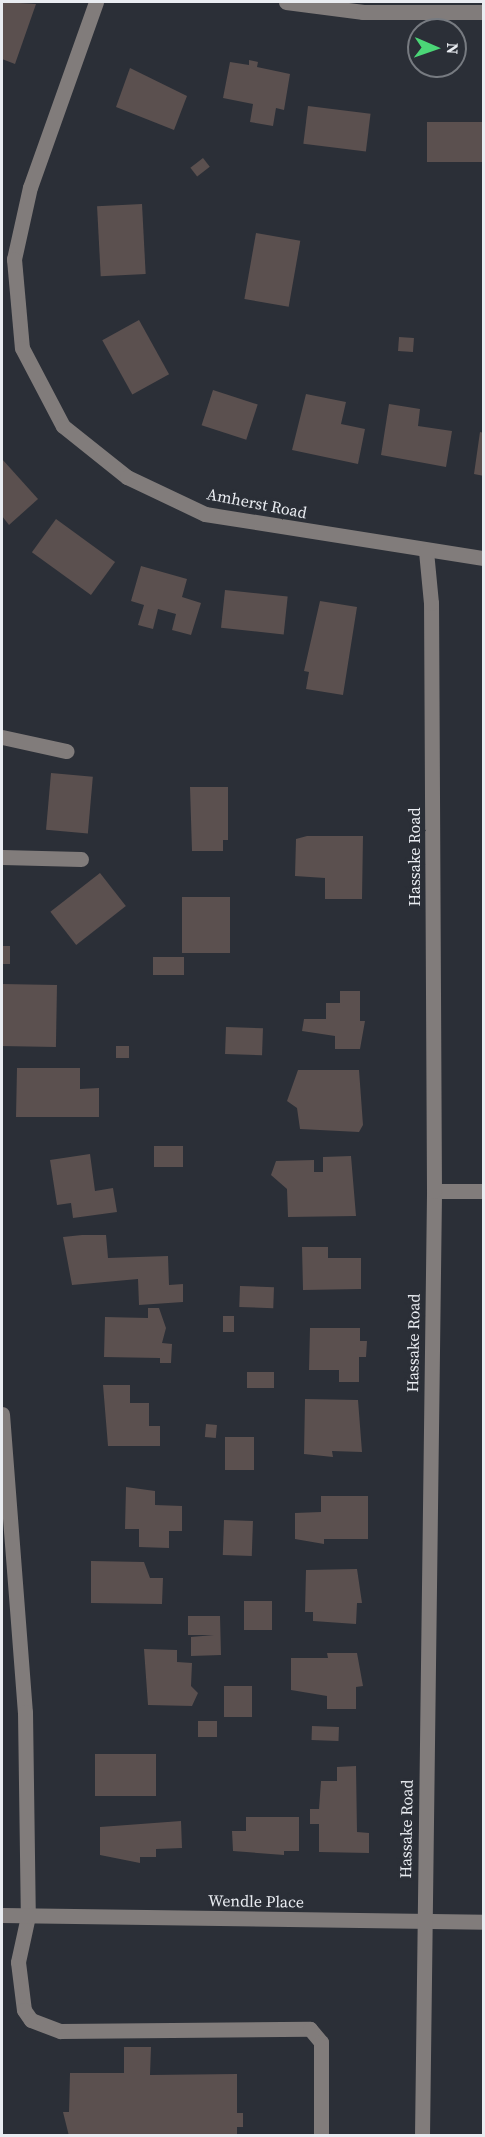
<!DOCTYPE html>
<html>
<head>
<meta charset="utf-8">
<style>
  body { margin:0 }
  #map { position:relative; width:485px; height:2137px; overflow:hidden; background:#2b2f37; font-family:"Source Serif 4",serif }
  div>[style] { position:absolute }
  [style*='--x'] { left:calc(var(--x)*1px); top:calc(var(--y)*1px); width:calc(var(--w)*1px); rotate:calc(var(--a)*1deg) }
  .building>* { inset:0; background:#5b504f; transform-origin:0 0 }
  .minor>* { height:15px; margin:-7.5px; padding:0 7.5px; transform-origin:7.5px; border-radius:7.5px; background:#817c7b }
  span { translate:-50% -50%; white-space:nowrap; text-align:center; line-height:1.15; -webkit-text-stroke:6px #2b2f37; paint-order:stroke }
  .street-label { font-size:16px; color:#e9ecf1 }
  .frame { position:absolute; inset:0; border:3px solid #e9ecf1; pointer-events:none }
  .north { position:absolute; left:407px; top:18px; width:60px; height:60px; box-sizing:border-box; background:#2b2f37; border:2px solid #777b81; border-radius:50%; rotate:92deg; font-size:16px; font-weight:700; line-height:24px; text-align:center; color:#e9ecf1 }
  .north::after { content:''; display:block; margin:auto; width:21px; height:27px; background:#4bd677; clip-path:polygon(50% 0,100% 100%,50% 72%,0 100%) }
</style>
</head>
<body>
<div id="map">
  <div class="building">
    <div style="clip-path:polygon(2px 2px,36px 4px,15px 64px,2px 59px)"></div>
    <div style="clip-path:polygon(249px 60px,258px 62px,257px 67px,290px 74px,284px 110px,276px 108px,273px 126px,250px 122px,253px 104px,223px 98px,230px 62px,249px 65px)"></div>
    <div style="clip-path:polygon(130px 68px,187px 96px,174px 130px,116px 107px)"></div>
    <div style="left:308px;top:106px;width:63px;height:38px;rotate:7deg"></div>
    <div style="left:427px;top:122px;width:57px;height:40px"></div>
    <div style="left:203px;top:158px;width:11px;height:16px;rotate:52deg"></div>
    <div style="left:142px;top:204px;width:70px;height:45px;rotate:87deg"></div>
    <div style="left:256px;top:233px;width:45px;height:67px;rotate:10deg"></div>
    <div style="left:139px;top:320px;width:62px;height:42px;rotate:61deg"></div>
    <div style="left:399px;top:337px;width:15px;height:14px;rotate:4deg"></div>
    <div style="left:213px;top:390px;width:47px;height:37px;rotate:18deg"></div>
    <div style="clip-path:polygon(306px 394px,346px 402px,341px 424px,365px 429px,358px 464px,292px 450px)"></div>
    <div style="clip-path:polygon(389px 404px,420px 409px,418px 426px,452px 431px,446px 467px,381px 455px)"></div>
    <div style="clip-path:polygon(480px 432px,484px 433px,484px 476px,474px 474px)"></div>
    <div style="clip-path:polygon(2px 459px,38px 499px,9px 525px,2px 516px)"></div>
    <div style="left:56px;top:519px;width:73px;height:41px;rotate:36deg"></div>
    <div style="clip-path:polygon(141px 566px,187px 579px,182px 597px,201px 603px,191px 635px,172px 630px,176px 614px,158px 609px,153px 629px,138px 625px,144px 605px,131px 601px)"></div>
    <div style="left:225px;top:590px;width:63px;height:38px;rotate:6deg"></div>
    <div style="clip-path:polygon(320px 601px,357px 607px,343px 695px,306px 689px,309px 672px,304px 671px)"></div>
    <div style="left:51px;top:773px;width:42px;height:57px;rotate:5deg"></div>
    <div style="clip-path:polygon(190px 787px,228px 787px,228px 840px,223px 840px,223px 851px,192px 851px)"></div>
    <div style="clip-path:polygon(307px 836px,363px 836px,362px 899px,325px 899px,325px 878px,295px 876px,296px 839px)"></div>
    <div style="left:100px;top:873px;width:42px;height:63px;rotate:52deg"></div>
    <div style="left:182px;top:897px;width:48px;height:56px"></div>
    <div style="left:2px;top:946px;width:8px;height:18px"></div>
    <div style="left:153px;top:957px;width:31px;height:18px"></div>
    <div style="left:2px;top:984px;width:55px;height:62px;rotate:1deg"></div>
    <div style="clip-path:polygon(340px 991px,360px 991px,360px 1021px,365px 1021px,360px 1049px,335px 1049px,335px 1036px,302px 1031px,304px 1019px,326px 1019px,326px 1003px,340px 1003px)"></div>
    <div style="left:226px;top:1027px;width:37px;height:27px;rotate:2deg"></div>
    <div style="left:116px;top:1046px;width:13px;height:12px"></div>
    <div style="clip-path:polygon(17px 1068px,80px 1068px,80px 1089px,99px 1088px,99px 1117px,16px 1117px)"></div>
    <div style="clip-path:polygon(298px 1070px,359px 1070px,363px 1125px,359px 1132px,300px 1129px,297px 1108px,287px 1101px)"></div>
    <div style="left:154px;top:1146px;width:29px;height:21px"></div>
    <div style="clip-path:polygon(90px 1154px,95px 1191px,113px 1188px,117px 1212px,73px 1218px,71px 1203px,57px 1205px,50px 1160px)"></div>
    <div style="clip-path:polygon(351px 1156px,356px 1216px,288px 1217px,287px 1189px,271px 1175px,276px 1161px,314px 1160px,314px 1172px,323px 1172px,323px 1157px)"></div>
    <div style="clip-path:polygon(82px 1235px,106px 1235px,108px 1258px,168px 1256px,169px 1285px,183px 1284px,183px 1302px,139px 1305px,138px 1279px,72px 1285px,63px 1237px)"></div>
    <div style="clip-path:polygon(302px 1247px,328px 1247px,328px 1258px,361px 1258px,361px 1289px,303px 1290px)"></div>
    <div style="left:240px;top:1286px;width:34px;height:21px;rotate:2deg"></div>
    <div style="clip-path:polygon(148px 1308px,159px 1308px,166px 1328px,162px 1343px,172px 1344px,171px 1363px,160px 1363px,160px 1358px,104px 1357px,105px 1317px,148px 1318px)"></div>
    <div style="left:223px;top:1316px;width:11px;height:16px"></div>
    <div style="clip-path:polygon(310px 1328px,360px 1328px,360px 1341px,367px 1341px,366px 1357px,359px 1357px,359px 1382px,339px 1382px,339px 1370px,309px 1370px)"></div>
    <div style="left:247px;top:1372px;width:27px;height:16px"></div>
    <div style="clip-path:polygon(103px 1385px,130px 1385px,130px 1403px,149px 1403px,149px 1426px,160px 1426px,160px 1446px,108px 1446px)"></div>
    <div style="clip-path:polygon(305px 1399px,358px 1400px,362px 1452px,332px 1451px,333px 1457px,304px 1454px)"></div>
    <div style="left:206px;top:1424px;width:11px;height:13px;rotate:5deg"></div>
    <div style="left:225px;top:1437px;width:29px;height:33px"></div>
    <div style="clip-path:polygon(126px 1487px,155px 1491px,155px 1505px,182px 1506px,182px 1531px,169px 1531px,169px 1548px,139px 1547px,139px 1529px,125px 1529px)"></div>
    <div style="clip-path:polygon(321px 1496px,368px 1496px,368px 1539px,324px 1539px,324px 1544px,295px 1539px,295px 1513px,321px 1512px)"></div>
    <div style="left:224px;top:1520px;width:29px;height:35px;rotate:2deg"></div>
    <div style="clip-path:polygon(91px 1561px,144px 1562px,150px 1578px,163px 1578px,162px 1604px,91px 1603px)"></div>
    <div style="clip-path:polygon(357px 1569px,362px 1603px,357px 1603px,356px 1624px,313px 1621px,313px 1612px,305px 1612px,306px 1570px)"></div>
    <div style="left:244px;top:1601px;width:28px;height:29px"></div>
    <div style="clip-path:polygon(188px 1616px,220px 1616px,221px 1655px,191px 1656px,191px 1637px,214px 1635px,188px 1635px)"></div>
    <div style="clip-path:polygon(144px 1649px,177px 1650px,177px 1662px,192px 1663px,191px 1686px,198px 1693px,192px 1706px,148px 1705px)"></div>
    <div style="clip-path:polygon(327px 1653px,357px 1653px,363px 1686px,356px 1687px,356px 1709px,327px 1709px,327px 1696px,291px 1690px,291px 1658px,328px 1658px)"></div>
    <div style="left:224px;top:1686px;width:28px;height:31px"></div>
    <div style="left:217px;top:1721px;width:16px;height:19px;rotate:90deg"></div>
    <div style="left:312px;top:1726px;width:27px;height:14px;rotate:2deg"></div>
    <div style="left:95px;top:1754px;width:61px;height:42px"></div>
    <div style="clip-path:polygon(356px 1766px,357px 1832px,369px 1833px,369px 1853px,319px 1852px,319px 1824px,310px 1824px,310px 1809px,319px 1809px,321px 1781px,337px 1781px,337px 1767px)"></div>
    <div style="clip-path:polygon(246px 1817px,299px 1817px,299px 1851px,284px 1851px,284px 1855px,233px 1851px,232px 1831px,246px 1831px)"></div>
    <div style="clip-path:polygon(181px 1821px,182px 1848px,156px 1849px,156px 1857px,140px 1857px,140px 1863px,100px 1855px,100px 1827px)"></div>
    <div style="clip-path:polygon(124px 2047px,151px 2047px,150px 2075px,237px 2074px,237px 2113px,243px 2113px,243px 2127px,237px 2127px,237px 2136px,69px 2136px,63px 2112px,69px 2112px,70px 2073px,124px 2073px)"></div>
  </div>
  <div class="minor">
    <div style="--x:96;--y:2;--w:196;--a:109.6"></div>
    <div style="--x:30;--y:187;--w:74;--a:102.5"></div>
    <div style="--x:14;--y:259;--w:89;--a:84.9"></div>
    <div style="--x:22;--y:348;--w:88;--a:62.3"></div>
    <div style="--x:63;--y:426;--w:82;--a:38.6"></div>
    <div style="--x:127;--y:477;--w:86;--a:25.4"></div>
    <div style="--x:205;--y:514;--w:282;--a:9"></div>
    <div style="--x:286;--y:2;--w:78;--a:7.4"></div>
    <div style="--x:363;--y:12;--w:121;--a:0"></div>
    <div style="--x:2;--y:737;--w:66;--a:12.3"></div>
    <div style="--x:2;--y:857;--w:79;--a:1.5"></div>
    <div style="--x:434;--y:1191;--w:50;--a:0"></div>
    <div style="--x:2;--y:1414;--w:299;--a:85.6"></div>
    <div style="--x:25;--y:1712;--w:204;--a:89.2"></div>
    <div style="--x:28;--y:1916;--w:47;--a:102.3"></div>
    <div style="--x:18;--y:1962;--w:48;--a:82.9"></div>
    <div style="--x:24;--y:2010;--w:12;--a:55"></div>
    <div style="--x:31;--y:2020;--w:31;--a:21"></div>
    <div style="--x:60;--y:2031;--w:250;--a:-0.5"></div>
    <div style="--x:310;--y:2029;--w:17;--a:50"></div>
    <div style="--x:321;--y:2042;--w:94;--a:90"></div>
    <div style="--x:2;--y:1915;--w:482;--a:0.8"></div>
    <div style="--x:422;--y:2136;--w:945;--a:-89.27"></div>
    <div style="--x:434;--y:1191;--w:588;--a:-90.29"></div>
    <div style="--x:431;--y:603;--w:52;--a:-95.5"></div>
  </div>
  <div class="street-label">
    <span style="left:257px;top:503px;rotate:11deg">Amherst Road</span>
    <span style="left:414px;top:857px;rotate:-90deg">Hassake Road</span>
    <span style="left:413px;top:1343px;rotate:-89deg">Hassake Road</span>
    <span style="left:406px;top:1829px;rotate:-89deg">Hassake Road</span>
    <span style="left:256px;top:1901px;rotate:1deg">Wendle Place</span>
  </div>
  <div class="frame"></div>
  <div class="north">N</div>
</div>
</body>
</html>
